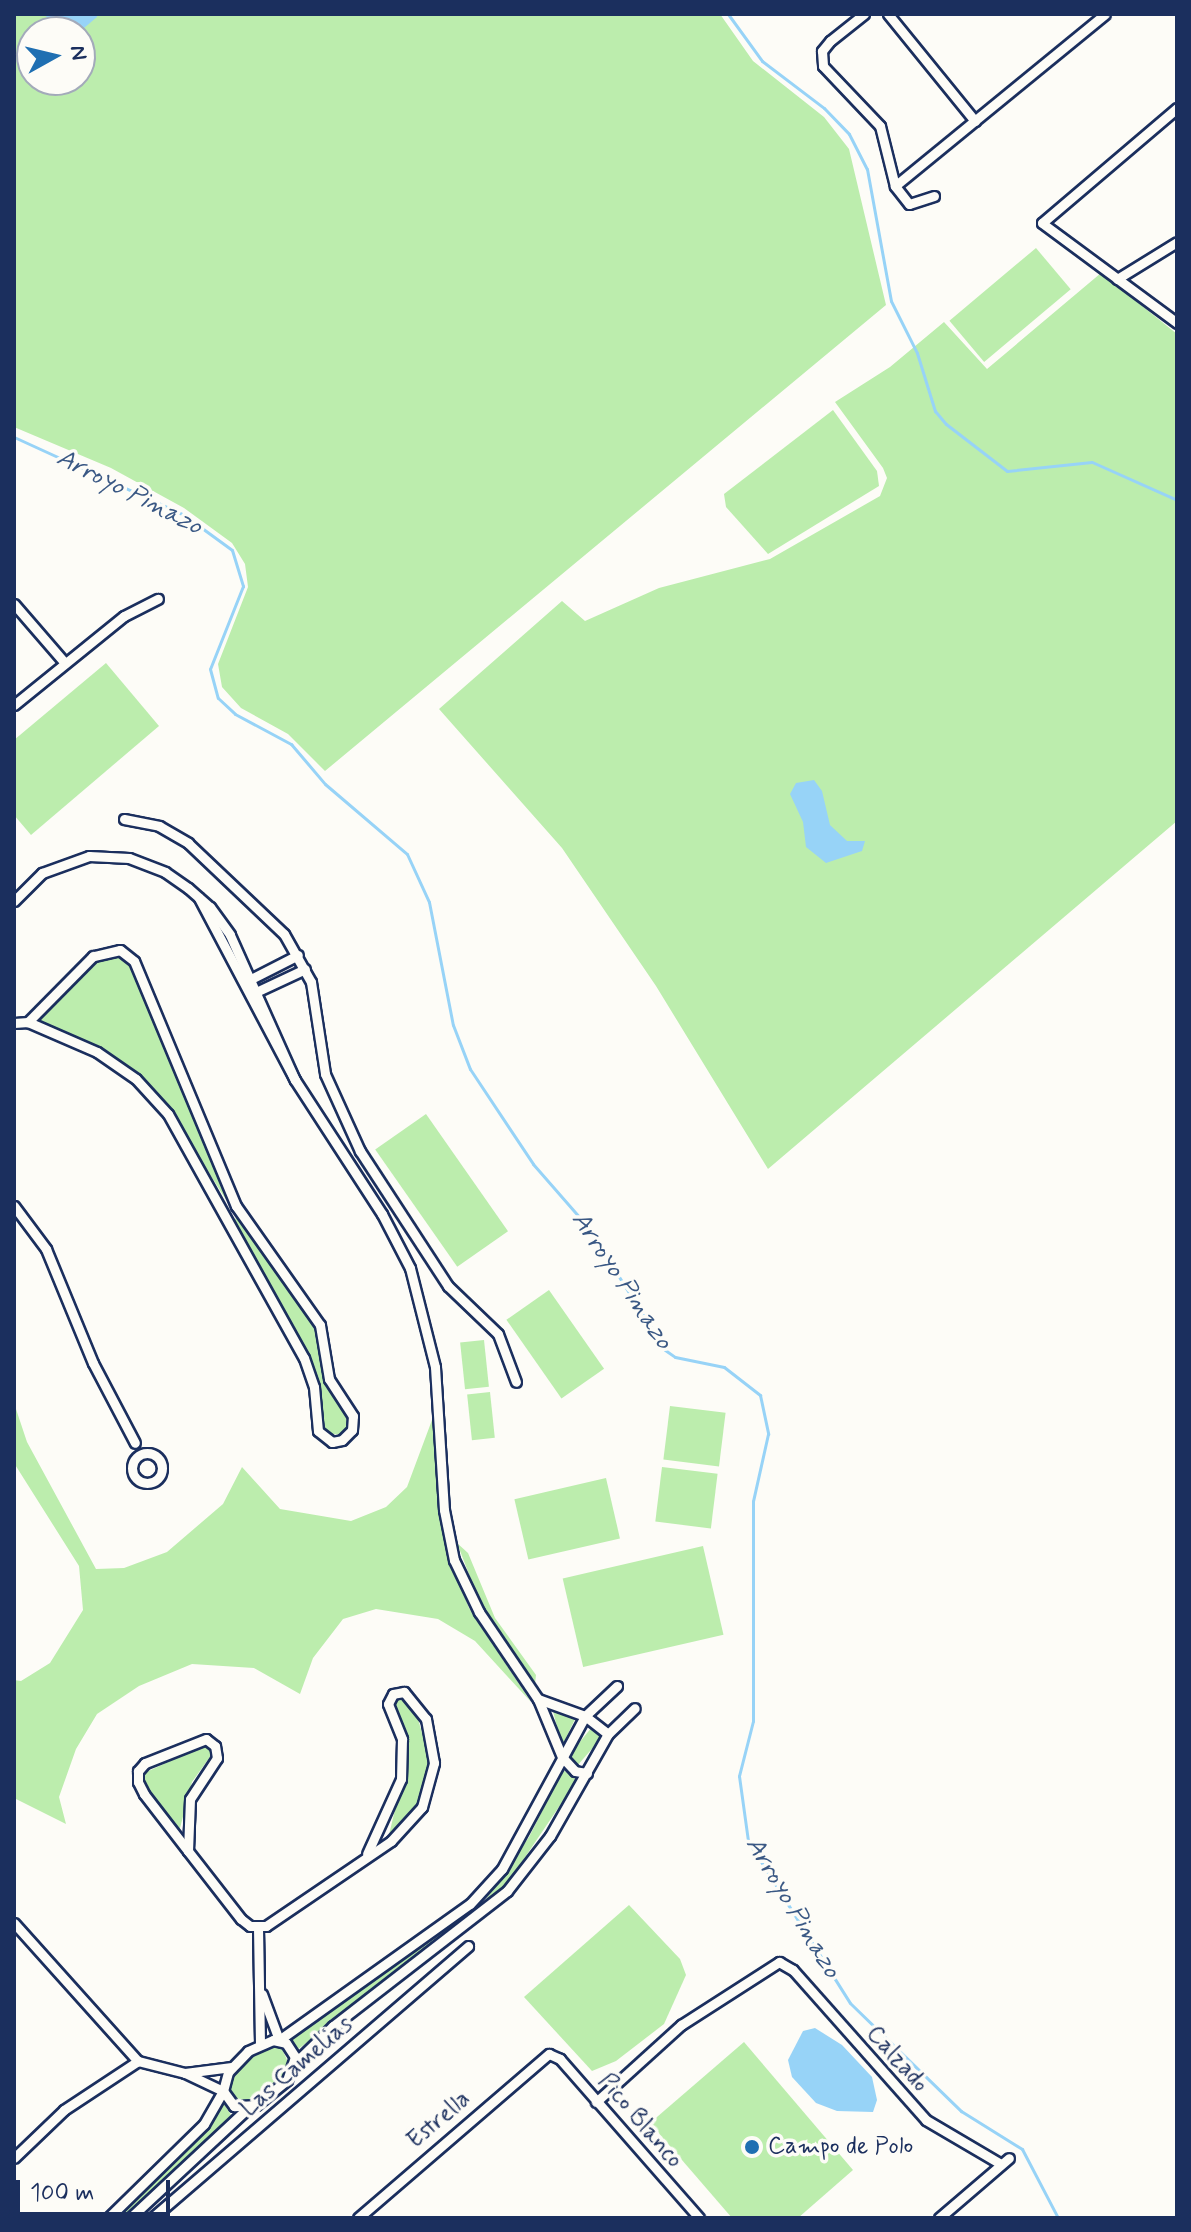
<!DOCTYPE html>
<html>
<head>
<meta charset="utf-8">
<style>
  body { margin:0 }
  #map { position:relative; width:1191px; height:2232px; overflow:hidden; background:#fdfcf7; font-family:Mynerve,sans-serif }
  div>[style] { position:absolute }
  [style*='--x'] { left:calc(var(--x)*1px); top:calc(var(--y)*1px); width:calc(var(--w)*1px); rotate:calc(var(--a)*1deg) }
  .green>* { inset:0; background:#bcedad; transform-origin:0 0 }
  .water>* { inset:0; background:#97d3f7 }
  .stream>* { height:3px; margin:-1.5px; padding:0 1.5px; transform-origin:1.5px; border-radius:1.5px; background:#97d3f7 }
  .roads { filter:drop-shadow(2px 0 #1b2f5e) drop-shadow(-2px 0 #1b2f5e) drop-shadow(0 2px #1b2f5e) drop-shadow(0 -2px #1b2f5e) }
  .street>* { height:9px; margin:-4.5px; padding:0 4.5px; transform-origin:4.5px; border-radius:4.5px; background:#fdfcf7 }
  .street>.ring { margin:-4.5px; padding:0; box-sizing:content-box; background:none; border:9px solid #fdfcf7; border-radius:50% }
  .dots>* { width:22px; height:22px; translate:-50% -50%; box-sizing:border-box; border:4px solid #fdfcf7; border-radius:50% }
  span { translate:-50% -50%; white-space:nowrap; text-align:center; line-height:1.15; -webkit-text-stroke:7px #fdfcf7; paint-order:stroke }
  .street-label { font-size:24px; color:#1b2f5e }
  .poi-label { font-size:24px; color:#1b2f5e }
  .left { translate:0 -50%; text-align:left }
  .water-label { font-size:26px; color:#3a5884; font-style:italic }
  .frame { position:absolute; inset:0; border:16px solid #1b2f5e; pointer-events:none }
  .north { position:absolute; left:16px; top:16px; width:80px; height:80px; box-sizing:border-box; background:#fdfcf7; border:2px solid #a3aaba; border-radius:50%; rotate:82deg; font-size:22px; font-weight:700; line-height:32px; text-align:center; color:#1b2f5e }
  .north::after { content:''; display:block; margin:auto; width:28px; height:36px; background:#1f6fb2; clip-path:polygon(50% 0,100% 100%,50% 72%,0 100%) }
  .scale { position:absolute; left:16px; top:2180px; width:154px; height:36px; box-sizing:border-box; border:4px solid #1b2f5e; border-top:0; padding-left:10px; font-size:24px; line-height:28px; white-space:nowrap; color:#1b2f5e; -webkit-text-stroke:6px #fdfcf7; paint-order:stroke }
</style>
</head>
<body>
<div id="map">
  <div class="green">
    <div style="clip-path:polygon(evenodd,14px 14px,720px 14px,753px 61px,824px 117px,849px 149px,886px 305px,325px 771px,288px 734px,241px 708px,222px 687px,218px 664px,248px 587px,245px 564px,232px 543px,184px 508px,111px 468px,14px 427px,14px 14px,32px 32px,80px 32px,80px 80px,32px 80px,32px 32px)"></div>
    <div style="left:1036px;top:248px;width:54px;height:113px;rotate:50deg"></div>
    <div style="clip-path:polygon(1101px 273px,1177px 334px,1177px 821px,768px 1169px,656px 986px,562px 848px,439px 709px,562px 601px,585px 621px,659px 588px,770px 559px,880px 496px,887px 478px,883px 468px,835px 402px,890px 367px,944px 322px,987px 369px)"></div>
    <div style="clip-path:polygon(833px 410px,877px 471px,879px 486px,768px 554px,726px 507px,724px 494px)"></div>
    <div style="clip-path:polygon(106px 663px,159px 726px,31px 835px,14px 815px,14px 740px)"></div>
    <div style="clip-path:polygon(114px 954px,126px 959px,135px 972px,230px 1206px,162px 1099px,93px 1045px,39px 1020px,92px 963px)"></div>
    <div style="left:426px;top:1114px;width:143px;height:62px;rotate:55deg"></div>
    <div style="clip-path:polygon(239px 1215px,314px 1321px,331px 1392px,351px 1422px,343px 1435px,324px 1433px,319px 1384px,239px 1233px,234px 1220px)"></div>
    <div style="left:549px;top:1290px;width:96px;height:52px;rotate:55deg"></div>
    <div style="left:484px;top:1340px;width:47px;height:24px;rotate:84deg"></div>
    <div style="left:490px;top:1392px;width:46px;height:23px;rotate:84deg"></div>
    <div style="clip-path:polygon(14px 1403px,27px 1442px,96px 1569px,124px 1568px,167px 1552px,223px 1504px,242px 1467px,280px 1509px,351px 1521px,386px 1507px,407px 1487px,432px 1420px,451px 1563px,469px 1608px,531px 1702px,475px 1641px,438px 1619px,376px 1609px,343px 1619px,313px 1658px,300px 1694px,254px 1668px,192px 1664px,139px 1686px,97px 1714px,76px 1749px,59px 1797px,66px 1824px,14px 1798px,14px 1680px,21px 1681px,50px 1663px,83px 1610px,79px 1566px,14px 1463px)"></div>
    <div style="left:670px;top:1406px;width:56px;height:54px;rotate:7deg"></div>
    <div style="left:662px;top:1467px;width:56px;height:55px;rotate:7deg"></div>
    <div style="left:606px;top:1478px;width:62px;height:94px;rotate:77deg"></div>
    <div style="clip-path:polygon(457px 1543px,468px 1553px,495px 1618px,536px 1675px,535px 1684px,482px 1608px)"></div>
    <div style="left:703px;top:1546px;width:91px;height:144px;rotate:77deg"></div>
    <div style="clip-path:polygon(401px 1697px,416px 1712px,430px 1761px,421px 1800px,388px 1839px,404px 1772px,391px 1707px)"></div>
    <div style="clip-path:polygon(553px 1711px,575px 1719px,564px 1742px,561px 1743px)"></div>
    <div style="clip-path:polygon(592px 1727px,600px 1735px,597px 1743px,577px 1766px,570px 1754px)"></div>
    <div style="clip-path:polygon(205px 1745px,212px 1754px,192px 1782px,179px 1832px,147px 1792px,142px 1774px)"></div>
    <div style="clip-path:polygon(563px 1770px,577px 1780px,507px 1884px,463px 1924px,297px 2050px,290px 2039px,484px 1902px,529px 1837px)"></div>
    <div style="clip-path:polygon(629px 1905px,680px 1959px,686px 1975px,664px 2024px,616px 2061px,592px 2071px,524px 1997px)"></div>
    <div style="clip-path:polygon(744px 2042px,853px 2170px,798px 2218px,732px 2218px,650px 2123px)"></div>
    <div style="clip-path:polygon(280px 2045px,289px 2064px,283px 2079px,250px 2105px,234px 2104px,227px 2093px,232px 2074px,258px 2048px)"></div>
    <div style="clip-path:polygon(223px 2102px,231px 2115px,123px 2218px,115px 2218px,190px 2146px)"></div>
  </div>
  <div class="water">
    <div style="clip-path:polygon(42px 14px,97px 14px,97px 17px,84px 28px,69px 30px)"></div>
    <div style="clip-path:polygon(814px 780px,822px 791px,830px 825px,847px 841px,865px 841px,862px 851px,826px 863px,806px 847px,803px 822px,790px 794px,796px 783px)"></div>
    <div style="clip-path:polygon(815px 2028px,842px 2045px,872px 2077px,877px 2100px,873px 2112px,837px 2111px,816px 2103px,792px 2077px,788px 2060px,803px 2031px)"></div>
  </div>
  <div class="stream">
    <div style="--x:728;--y:14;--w:58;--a:54.1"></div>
    <div style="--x:762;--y:61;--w:78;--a:37.2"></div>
    <div style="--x:824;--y:108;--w:36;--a:46"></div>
    <div style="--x:849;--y:134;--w:39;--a:63"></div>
    <div style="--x:867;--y:169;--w:134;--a:79.7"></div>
    <div style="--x:891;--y:301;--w:58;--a:63.4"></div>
    <div style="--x:917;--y:353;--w:61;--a:72.8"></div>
    <div style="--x:935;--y:411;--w:17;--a:50"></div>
    <div style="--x:946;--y:424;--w:77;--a:37.6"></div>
    <div style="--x:1007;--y:471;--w:85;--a:-6"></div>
    <div style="--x:1092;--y:462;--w:93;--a:24.1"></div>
    <div style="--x:14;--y:437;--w:187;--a:24.6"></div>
    <div style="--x:184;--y:515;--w:59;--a:36.1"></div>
    <div style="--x:232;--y:550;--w:38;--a:73"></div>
    <div style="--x:243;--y:586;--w:89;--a:111.7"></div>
    <div style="--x:210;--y:669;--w:30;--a:75"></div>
    <div style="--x:218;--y:698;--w:23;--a:43"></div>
    <div style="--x:235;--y:714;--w:64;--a:28.2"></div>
    <div style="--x:291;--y:744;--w:52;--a:49.6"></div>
    <div style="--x:325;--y:784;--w:108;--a:40.5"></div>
    <div style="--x:407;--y:854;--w:53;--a:65.4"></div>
    <div style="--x:429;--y:902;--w:125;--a:79"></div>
    <div style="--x:453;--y:1025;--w:47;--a:68.9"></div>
    <div style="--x:470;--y:1069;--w:114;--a:56.4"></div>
    <div style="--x:533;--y:1164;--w:82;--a:48.9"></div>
    <div style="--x:587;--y:1226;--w:146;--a:57.8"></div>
    <div style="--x:665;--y:1350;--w:12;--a:35"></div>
    <div style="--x:675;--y:1357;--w:50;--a:11.5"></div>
    <div style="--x:724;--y:1367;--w:46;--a:37.9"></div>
    <div style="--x:760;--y:1395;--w:40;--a:78"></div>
    <div style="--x:768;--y:1434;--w:69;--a:102.6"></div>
    <div style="--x:753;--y:1501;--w:220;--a:90"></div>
    <div style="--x:753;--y:1721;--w:57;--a:104.3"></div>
    <div style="--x:739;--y:1776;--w:66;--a:82.1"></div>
    <div style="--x:748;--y:1841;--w:191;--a:57.8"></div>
    <div style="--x:850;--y:2003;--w:155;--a:44.2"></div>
    <div style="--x:961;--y:2111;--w:72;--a:31.9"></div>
    <div style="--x:1022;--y:2149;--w:78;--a:62.4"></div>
  </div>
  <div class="roads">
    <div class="street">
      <div style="--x:864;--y:14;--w:43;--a:141.5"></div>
      <div style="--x:830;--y:41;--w:13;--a:129"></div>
      <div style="--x:822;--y:51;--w:15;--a:86"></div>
      <div style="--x:823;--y:66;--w:83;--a:46.5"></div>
      <div style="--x:880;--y:126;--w:62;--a:76"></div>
      <div style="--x:888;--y:14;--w:138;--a:50.9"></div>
      <div style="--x:1177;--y:108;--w:177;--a:139.6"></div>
      <div style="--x:1042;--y:223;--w:168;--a:36.5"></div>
      <div style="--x:934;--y:196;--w:26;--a:162"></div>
      <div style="--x:909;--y:204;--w:23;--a:-128"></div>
      <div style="--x:895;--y:186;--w:271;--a:-39.3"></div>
      <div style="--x:1117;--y:279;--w:70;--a:-31.7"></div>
      <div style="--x:14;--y:604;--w:78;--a:49.2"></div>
      <div style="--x:14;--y:705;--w:141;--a:-39"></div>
      <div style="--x:124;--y:616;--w:38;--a:-27"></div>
      <div style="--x:124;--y:819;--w:36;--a:11"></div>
      <div style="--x:159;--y:826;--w:34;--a:30"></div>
      <div style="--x:188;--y:843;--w:132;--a:43.5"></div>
      <div style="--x:284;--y:934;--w:55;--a:60.6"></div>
      <div style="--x:311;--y:982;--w:93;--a:81.3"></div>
      <div style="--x:325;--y:1074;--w:85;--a:65.6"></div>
      <div style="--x:360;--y:1151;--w:161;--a:56.9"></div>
      <div style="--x:448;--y:1286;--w:69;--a:43.8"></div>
      <div style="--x:498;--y:1334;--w:51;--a:69.4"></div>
      <div style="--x:14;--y:901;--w:40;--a:-45"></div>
      <div style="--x:42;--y:873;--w:50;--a:-19.9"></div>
      <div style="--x:89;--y:856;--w:40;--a:2.9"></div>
      <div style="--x:129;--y:858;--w:39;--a:21"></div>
      <div style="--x:165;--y:872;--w:28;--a:35"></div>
      <div style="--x:188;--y:888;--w:29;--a:41"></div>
      <div style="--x:210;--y:907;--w:34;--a:54"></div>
      <div style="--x:230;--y:935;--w:159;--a:65.9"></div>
      <div style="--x:295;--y:1080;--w:206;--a:-117.8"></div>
      <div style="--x:247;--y:981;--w:57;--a:-27"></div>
      <div style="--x:256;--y:992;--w:54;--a:-25.1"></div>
      <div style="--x:14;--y:1023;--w:14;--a:-4"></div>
      <div style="--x:28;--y:1022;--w:75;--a:23.5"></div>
      <div style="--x:97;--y:1052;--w:47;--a:34.7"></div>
      <div style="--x:136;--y:1079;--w:47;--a:47.6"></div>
      <div style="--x:168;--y:1114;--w:279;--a:60.9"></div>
      <div style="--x:304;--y:1358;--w:31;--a:71"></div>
      <div style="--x:314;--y:1387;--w:44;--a:84.8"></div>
      <div style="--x:318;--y:1431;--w:18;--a:38"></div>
      <div style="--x:332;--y:1442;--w:10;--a:-11"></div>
      <div style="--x:342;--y:1440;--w:14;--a:-45"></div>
      <div style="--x:352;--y:1430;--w:14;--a:-86"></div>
      <div style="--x:353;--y:1416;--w:44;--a:-123"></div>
      <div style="--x:329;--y:1379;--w:55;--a:-99.5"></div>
      <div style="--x:320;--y:1325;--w:146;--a:-125.2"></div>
      <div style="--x:236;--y:1206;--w:265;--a:-112.6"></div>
      <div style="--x:134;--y:961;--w:18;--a:-142"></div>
      <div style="--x:120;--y:950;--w:28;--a:167"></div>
      <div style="--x:93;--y:956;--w:93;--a:134.6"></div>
      <div style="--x:295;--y:1080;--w:160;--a:57"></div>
      <div style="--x:382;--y:1214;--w:61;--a:62.6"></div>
      <div style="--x:410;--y:1268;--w:102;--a:75.8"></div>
      <div style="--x:435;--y:1367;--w:143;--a:86.4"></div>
      <div style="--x:444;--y:1510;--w:51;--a:78.7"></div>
      <div style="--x:454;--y:1560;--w:58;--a:64.3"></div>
      <div style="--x:479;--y:1612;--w:105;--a:55.9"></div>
      <div style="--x:14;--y:1206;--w:54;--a:53.3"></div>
      <div style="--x:46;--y:1249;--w:123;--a:67.6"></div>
      <div style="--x:93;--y:1363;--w:90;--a:62.3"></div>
      <div class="ring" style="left:132px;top:1453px;width:21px;height:21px"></div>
      <div style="--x:587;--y:1773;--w:12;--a:-171"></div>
      <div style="--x:575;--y:1771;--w:19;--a:-133"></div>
      <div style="--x:562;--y:1757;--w:63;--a:-112.5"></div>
      <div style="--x:538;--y:1699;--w:50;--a:19.9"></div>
      <div style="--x:585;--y:1716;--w:29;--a:38"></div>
      <div style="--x:188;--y:1851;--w:52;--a:-87.8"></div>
      <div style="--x:190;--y:1799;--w:49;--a:-56.6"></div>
      <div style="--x:217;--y:1758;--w:12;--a:-99"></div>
      <div style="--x:215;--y:1746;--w:11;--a:-142"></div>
      <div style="--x:206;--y:1739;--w:66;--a:158.5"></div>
      <div style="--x:145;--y:1763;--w:11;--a:131"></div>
      <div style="--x:138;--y:1771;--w:11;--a:90"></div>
      <div style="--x:138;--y:1782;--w:13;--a:63"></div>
      <div style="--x:144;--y:1794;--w:72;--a:52.3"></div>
      <div style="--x:188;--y:1851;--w:86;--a:52.1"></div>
      <div style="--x:241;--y:1919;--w:11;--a:38"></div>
      <div style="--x:250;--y:1926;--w:16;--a:0"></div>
      <div style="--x:266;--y:1926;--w:151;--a:-34.2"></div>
      <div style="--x:391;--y:1841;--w:46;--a:-47.6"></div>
      <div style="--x:422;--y:1807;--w:46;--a:-74.7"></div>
      <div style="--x:434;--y:1763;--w:45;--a:-100.3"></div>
      <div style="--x:426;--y:1719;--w:35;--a:-129"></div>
      <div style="--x:404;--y:1692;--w:11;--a:170"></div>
      <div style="--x:393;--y:1694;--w:11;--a:117"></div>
      <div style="--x:388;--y:1704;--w:38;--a:68"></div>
      <div style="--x:402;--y:1739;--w:40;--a:91.4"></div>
      <div style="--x:401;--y:1779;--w:82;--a:114.4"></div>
      <div style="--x:14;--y:1923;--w:186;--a:48.1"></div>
      <div style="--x:138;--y:2061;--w:89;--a:146.5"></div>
      <div style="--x:64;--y:2110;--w:69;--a:136.2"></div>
      <div style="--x:258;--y:1928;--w:116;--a:89"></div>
      <div style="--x:262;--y:1994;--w:49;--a:69.7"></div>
      <div style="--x:279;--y:2040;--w:234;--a:-35.5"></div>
      <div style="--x:470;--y:1904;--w:47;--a:-47.6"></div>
      <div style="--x:502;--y:1869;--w:174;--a:-61.5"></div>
      <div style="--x:585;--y:1716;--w:44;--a:-43.2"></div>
      <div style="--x:273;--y:2040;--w:13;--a:13"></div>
      <div style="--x:286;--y:2043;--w:17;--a:57"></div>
      <div style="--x:295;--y:2057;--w:24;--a:109"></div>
      <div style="--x:287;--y:2080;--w:40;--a:141"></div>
      <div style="--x:256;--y:2105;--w:22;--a:177"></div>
      <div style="--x:234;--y:2106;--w:19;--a:-126"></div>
      <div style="--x:223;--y:2091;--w:20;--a:-75"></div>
      <div style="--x:228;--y:2072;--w:29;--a:-46"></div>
      <div style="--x:248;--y:2051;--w:27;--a:-24"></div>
      <div style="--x:295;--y:2063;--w:53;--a:-44.2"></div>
      <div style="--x:333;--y:2026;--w:220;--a:-37.8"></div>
      <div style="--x:507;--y:1891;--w:70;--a:-52"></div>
      <div style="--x:550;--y:1836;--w:117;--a:-60.4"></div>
      <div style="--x:608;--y:1734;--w:37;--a:-44"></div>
      <div style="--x:185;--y:2073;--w:47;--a:-7.3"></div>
      <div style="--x:596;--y:2102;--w:115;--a:-42.2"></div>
      <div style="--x:681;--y:2025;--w:117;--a:-32.7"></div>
      <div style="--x:779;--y:1962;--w:16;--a:30"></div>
      <div style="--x:793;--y:1970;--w:200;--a:48.4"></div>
      <div style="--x:926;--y:2120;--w:87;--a:30.4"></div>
      <div style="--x:108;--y:2218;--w:134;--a:-44.4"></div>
      <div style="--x:204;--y:2124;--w:38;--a:-60"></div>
      <div style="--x:223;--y:2091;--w:42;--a:-154.7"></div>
      <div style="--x:185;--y:2073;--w:49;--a:-165.7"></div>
      <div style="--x:130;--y:2218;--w:160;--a:-43"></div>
      <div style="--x:152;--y:2218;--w:417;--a:-40.7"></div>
      <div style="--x:358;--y:2218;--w:252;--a:-40.7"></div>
      <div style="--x:549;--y:2054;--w:12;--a:24"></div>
      <div style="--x:560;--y:2059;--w:211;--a:48.8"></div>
      <div style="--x:939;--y:2218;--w:92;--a:-40.6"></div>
    </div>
  </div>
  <div class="dots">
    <div style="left:752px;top:2147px;background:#1f6fb2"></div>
  </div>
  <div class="street-label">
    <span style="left:897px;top:2059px;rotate:48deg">Calzado</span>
    <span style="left:297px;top:2067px;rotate:-41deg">Las Camelias</span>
    <span style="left:439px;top:2120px;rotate:-41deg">Estrella</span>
    <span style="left:640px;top:2121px;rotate:49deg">Pico Blanco</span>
  </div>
  <div class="poi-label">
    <span class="left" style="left:768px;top:2147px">Campo de Polo</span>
  </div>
  <div class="water-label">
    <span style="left:129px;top:493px;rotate:27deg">Arroyo Pinazo</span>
    <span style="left:621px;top:1281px;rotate:56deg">Arroyo Pinazo</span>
    <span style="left:792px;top:1908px;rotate:59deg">Arroyo Pinazo</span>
  </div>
  <div class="frame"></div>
  <div class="north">N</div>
  <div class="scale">100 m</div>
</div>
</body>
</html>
